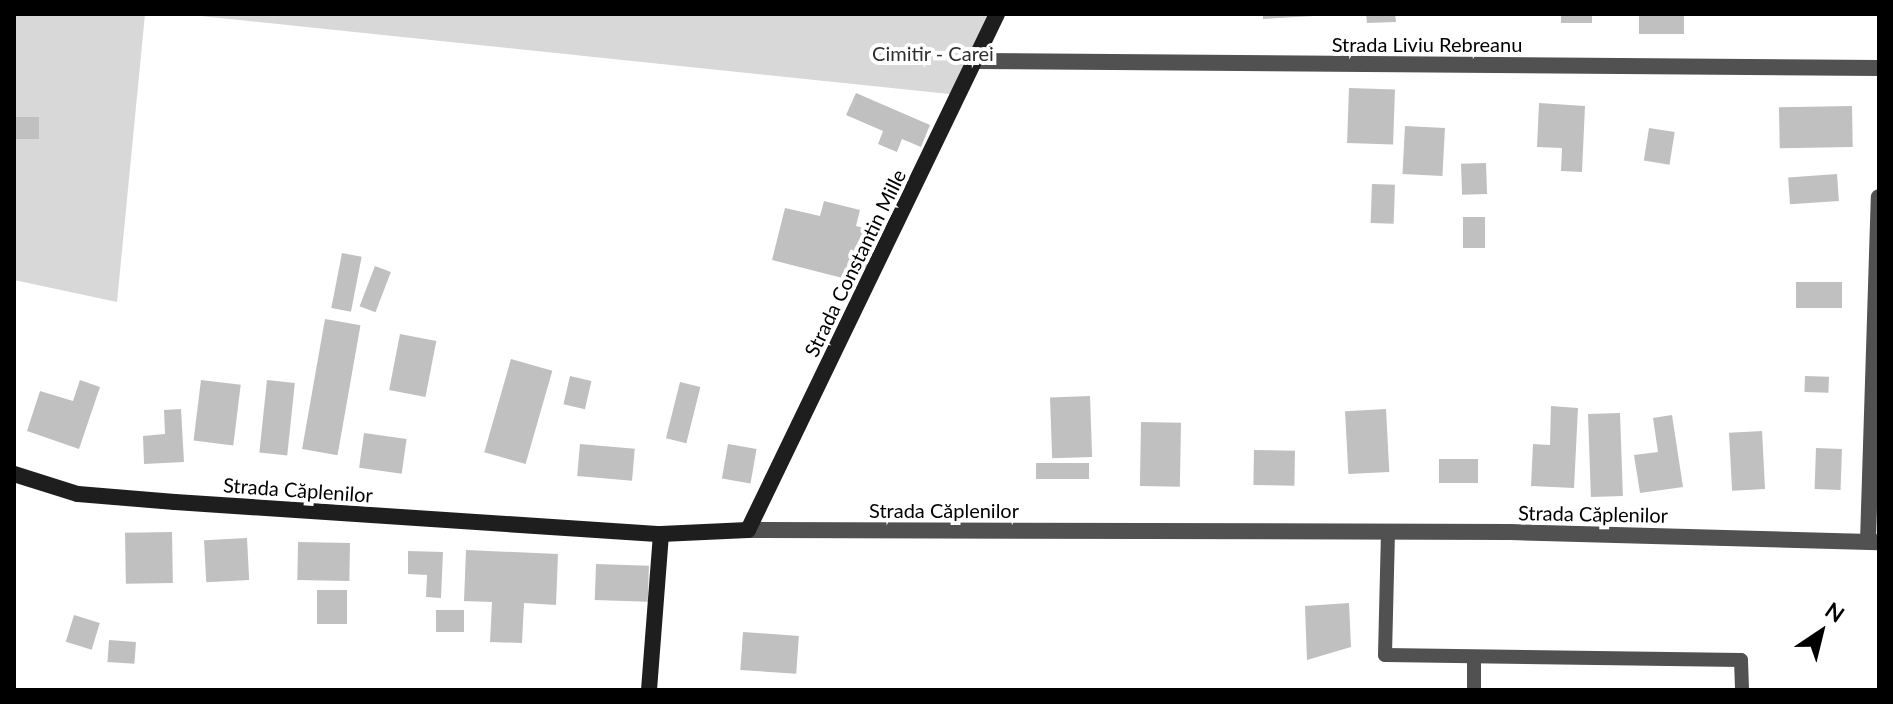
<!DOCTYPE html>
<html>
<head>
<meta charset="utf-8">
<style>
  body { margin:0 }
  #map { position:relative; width:1893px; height:704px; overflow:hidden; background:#fff; font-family:Lato,sans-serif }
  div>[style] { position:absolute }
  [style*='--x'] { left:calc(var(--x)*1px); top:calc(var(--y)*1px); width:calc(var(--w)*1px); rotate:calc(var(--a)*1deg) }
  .green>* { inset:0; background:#d8d8d8 }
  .building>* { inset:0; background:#c0c0c0; transform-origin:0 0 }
  .service>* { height:14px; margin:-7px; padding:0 7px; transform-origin:7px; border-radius:7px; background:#515151 }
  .minor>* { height:16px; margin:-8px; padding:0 8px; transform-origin:8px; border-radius:8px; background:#515151 }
  .tertiary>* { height:16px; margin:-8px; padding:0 8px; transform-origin:8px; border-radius:8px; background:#515151 }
  .secondary>* { height:16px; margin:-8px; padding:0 8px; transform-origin:8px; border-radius:8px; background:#1e1e1e }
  span { translate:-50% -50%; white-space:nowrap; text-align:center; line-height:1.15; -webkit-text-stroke:8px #fff; paint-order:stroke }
  .street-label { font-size:20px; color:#000 }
  .park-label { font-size:20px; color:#2f2f2f }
  .frame { position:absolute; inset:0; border:16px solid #000; pointer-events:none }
  .north { position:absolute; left:1781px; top:592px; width:80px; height:80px; -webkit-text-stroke:6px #fff; paint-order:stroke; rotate:35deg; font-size:22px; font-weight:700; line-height:32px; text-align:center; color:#000 }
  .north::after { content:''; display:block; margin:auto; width:28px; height:36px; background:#000; clip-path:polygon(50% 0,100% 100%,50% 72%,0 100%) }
</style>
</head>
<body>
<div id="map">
  <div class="green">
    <div style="clip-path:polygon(14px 14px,145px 14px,117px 302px,14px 280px)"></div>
    <div style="clip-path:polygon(181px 14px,999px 14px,959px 95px)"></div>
  </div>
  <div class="building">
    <div style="clip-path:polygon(1263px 14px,1314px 14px,1314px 16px,1263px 19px)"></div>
    <div style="clip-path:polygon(1366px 14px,1395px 14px,1396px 22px,1367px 23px)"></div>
    <div style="left:1561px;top:14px;width:31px;height:9px"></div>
    <div style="left:1639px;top:14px;width:45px;height:20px"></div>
    <div style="left:1349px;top:88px;width:46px;height:55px;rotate:2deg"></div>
    <div style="clip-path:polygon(856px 93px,930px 125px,921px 147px,902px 139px,897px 152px,878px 144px,883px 131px,846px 115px)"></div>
    <div style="clip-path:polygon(1539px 103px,1585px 106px,1582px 172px,1561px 171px,1562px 148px,1537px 147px)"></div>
    <div style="left:1852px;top:106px;width:41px;height:73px;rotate:89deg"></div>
    <div style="left:14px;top:117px;width:25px;height:22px"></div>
    <div style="left:1405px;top:126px;width:40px;height:48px;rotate:3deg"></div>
    <div style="left:1649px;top:128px;width:26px;height:33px;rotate:9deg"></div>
    <div style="left:1486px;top:163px;width:31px;height:25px;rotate:88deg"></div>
    <div style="left:1837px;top:174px;width:27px;height:49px;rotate:86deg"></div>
    <div style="left:1372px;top:184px;width:23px;height:39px;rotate:2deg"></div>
    <div style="clip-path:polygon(824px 201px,860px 210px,856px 226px,876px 231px,862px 283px,772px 260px,785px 208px,820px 216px)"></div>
    <div style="left:1463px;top:217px;width:22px;height:31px"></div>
    <div style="left:342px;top:253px;width:20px;height:56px;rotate:11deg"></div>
    <div style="left:375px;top:266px;width:17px;height:43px;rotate:21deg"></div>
    <div style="left:1796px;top:282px;width:46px;height:26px"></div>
    <div style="left:325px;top:319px;width:36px;height:132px;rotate:10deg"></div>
    <div style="left:400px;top:334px;width:37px;height:57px;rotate:11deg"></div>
    <div style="left:511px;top:359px;width:43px;height:97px;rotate:16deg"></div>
    <div style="left:570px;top:376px;width:22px;height:29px;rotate:13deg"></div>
    <div style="left:1805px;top:376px;width:24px;height:16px;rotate:2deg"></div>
    <div style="clip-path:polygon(80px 380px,100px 387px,79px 449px,27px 431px,40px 391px,73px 401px)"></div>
    <div style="left:201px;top:380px;width:40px;height:61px;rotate:7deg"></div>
    <div style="left:267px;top:380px;width:28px;height:73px;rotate:6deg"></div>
    <div style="left:680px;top:382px;width:21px;height:58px;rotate:14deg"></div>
    <div style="left:1090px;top:396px;width:61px;height:40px;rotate:88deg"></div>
    <div style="clip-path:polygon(1551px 406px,1578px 408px,1574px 488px,1531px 486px,1533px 444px,1550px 445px)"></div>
    <div style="clip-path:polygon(181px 409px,184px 462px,144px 464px,143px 436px,165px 434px,164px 410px)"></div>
    <div style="left:1386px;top:409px;width:63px;height:41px;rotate:87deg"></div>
    <div style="left:1620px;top:413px;width:83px;height:32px;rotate:88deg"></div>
    <div style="clip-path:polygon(1672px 415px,1683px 487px,1640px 493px,1634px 455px,1658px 452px,1653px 418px)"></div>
    <div style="left:1141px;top:422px;width:40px;height:64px;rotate:1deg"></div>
    <div style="left:1762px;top:431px;width:58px;height:33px;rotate:87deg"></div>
    <div style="left:364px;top:433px;width:43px;height:35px;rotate:8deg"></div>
    <div style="left:580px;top:444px;width:55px;height:32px;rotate:5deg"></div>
    <div style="left:728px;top:444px;width:29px;height:35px;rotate:10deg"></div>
    <div style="left:1816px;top:448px;width:26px;height:41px;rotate:2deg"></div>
    <div style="left:1254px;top:450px;width:41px;height:35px;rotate:1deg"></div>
    <div style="left:1439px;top:459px;width:39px;height:24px"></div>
    <div style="left:1036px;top:463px;width:53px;height:16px"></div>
    <div style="left:172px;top:532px;width:51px;height:47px;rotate:89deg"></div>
    <div style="left:247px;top:538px;width:42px;height:43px;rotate:87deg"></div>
    <div style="left:298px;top:542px;width:52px;height:38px;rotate:1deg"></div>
    <div style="clip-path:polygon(466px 550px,558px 554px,556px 605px,524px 603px,522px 643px,490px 642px,492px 602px,464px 601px)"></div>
    <div style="clip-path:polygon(408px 551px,443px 552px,441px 598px,426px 597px,427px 575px,408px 574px)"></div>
    <div style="left:596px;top:564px;width:53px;height:36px;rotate:2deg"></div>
    <div style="left:347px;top:590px;width:34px;height:30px;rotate:90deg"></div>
    <div style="clip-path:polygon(1349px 603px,1351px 647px,1307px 660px,1305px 606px)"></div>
    <div style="left:436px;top:610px;width:28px;height:22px"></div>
    <div style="left:74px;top:615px;width:27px;height:28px;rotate:17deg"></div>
    <div style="left:743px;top:632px;width:56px;height:38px;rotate:4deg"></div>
    <div style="left:109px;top:640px;width:27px;height:22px;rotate:4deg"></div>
  </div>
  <div class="service">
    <div style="--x:1388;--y:532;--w:123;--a:91.4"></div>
    <div style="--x:1385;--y:655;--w:356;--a:0.8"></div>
    <div style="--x:1741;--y:660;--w:30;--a:88"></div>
    <div style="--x:1474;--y:690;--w:33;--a:-90"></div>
  </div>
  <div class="minor">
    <div style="--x:975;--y:61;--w:904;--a:0.44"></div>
    <div style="--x:1868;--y:541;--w:344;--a:-88.2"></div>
  </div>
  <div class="tertiary">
    <div style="--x:748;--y:530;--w:762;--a:0.15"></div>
    <div style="--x:1510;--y:532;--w:369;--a:1.6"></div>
  </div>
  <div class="secondary">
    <div style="--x:14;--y:474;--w:67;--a:17.4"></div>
    <div style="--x:78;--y:494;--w:97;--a:4.7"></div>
    <div style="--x:175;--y:502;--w:487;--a:3.8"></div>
    <div style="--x:661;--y:534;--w:87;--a:-2.6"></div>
    <div style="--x:748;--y:530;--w:573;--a:-64.24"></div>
    <div style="--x:649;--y:690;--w:156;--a:-85.6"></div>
  </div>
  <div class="street-label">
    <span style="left:1427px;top:44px">Strada Liviu Rebreanu</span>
    <span style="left:855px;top:263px;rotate:-64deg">Strada Constantin Mille</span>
    <span style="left:298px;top:490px;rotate:4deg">Strada Căplenilor</span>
    <span style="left:944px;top:510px">Strada Căplenilor</span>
    <span style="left:1593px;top:514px;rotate:1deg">Strada Căplenilor</span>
  </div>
  <div class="park-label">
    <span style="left:933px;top:53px">Cimitir - Carei</span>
  </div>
  <div class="frame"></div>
  <div class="north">N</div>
</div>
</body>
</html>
